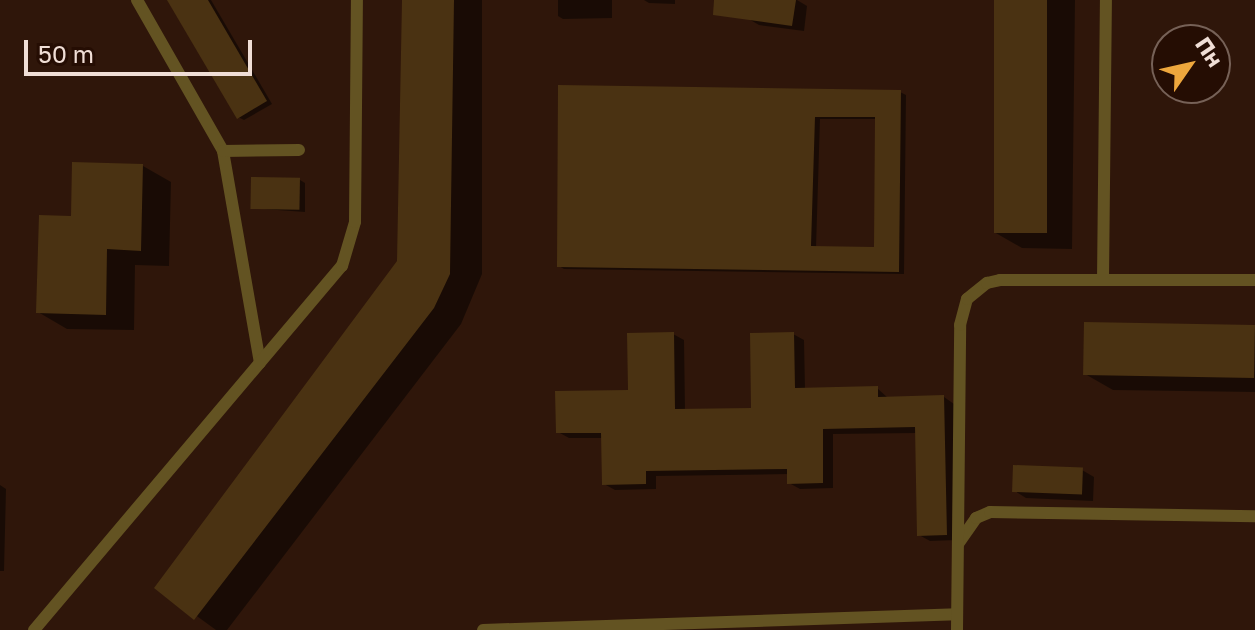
<!DOCTYPE html>
<html>
<head>
<meta charset="utf-8">
<style>
  body { margin:0 }
  #map { position:relative; width:1255px; height:630px; overflow:hidden; background:#2f160a; font-family:"Golos Text",sans-serif }
  div>[style] { position:absolute }
  [style*='--x'] { left:calc(var(--x)*1px); top:calc(var(--y)*1px); width:calc(var(--w)*1px); rotate:calc(var(--a)*1deg) }
  .shadow>* { inset:0; background:#0007 }
  .building>* { inset:0; background:#4a3212; transform-origin:0 0 }
  .service>* { height:12px; margin:-6px; padding:0 6px; transform-origin:6px; border-radius:6px; background:#635322 }
  span { translate:-50% -50%; white-space:nowrap; text-align:center; line-height:1.15; -webkit-text-stroke:6px #250d03; paint-order:stroke }
  .north { position:absolute; left:1151px; top:24px; width:80px; height:80px; box-sizing:border-box; background:#250d03; border:2px solid #766157; border-radius:50%; rotate:56deg; font-size:22px; font-weight:700; line-height:32px; text-align:center; color:#f0ded6 }
  .north::after { content:''; display:block; margin:auto; width:28px; height:36px; background:#eea73d; clip-path:polygon(50% 0,100% 100%,50% 72%,0 100%) }
  .scale { position:absolute; left:24px; top:40px; width:228px; height:36px; box-sizing:border-box; border:4px solid #f0ded6; border-top:0; padding-left:10px; font-size:24px; line-height:28px; white-space:nowrap; color:#f0ded6; -webkit-text-stroke:6px #250d03; paint-order:stroke }
</style>
</head>
<body>
<div id="map">
  <div class="shadow">
    <div style="clip-path:polygon(170px 0,211px 0,272px 104px,244px 120px,238px 117px)"></div>
    <div style="clip-path:polygon(403px 0,482px 0,482px 274px,461px 324px,227px 630px,216px 630px,157px 587px,399px 261px)"></div>
    <div style="clip-path:polygon(558px 0,612px 0,612px 18px,563px 19px,558px 16px)"></div>
    <div style="clip-path:polygon(644px 0,675px 0,675px 4px,649px 3px)"></div>
    <div style="clip-path:polygon(749px 0,797px 0,807px 6px,804px 31px,759px 25px,747px 18px)"></div>
    <div style="clip-path:polygon(997px 0,1075px 0,1072px 249px,1022px 248px,994px 232px)"></div>
    <div style="clip-path:polygon(evenodd,560px 87px,900px 92px,906px 95px,904px 274px,564px 269px,559px 266px,560px 87px,820px 119px,877px 119px,876px 249px,816px 248px,820px 119px)"></div>
    <div style="clip-path:polygon(143px 166px,171px 182px,169px 266px,135px 265px,134px 330px,67px 329px,38px 312px,73px 218px)"></div>
    <div style="clip-path:polygon(300px 180px,305px 183px,305px 212px,252px 208px)"></div>
    <div style="clip-path:polygon(1255px 326px,1255px 392px,1113px 390px,1085px 374px)"></div>
    <div style="clip-path:polygon(673px 334px,684px 340px,685px 411px,753px 410px,793px 334px,804px 340px,805px 389px,877px 388px,888px 398px,944px 397px,954px 404px,957px 540px,930px 541px,919px 535px,917px 433px,833px 434px,833px 488px,800px 489px,789px 483px,789px 474px,656px 476px,656px 489px,615px 490px,604px 484px,603px 438px,569px 438px,558px 432px,630px 392px)"></div>
    <div style="clip-path:polygon(1082px 470px,1094px 477px,1093px 501px,1026px 498px,1015px 491px)"></div>
    <div style="clip-path:polygon(0 485px,6px 489px,4px 571px,0 571px)"></div>
  </div>
  <div class="building">
    <div style="clip-path:polygon(167px 0,208px 0,267px 101px,237px 119px)"></div>
    <div style="clip-path:polygon(402px 0,454px 0,450px 274px,434px 308px,194px 620px,154px 588px,397px 261px)"></div>
    <div style="clip-path:polygon(714px 0,796px 0,792px 26px,713px 15px)"></div>
    <div style="left:994px;top:0;width:53px;height:233px"></div>
    <div style="clip-path:polygon(evenodd,558px 85px,901px 90px,899px 272px,557px 267px,558px 85px,815px 117px,875px 117px,874px 247px,811px 246px,815px 117px)"></div>
    <div style="clip-path:polygon(72px 162px,143px 164px,141px 251px,107px 249px,106px 315px,36px 313px,39px 215px,71px 216px)"></div>
    <div style="left:251px;top:177px;width:49px;height:32px;rotate:1deg"></div>
    <div style="left:1084px;top:322px;width:171px;height:53px;rotate:1deg"></div>
    <div style="clip-path:polygon(674px 332px,675px 409px,751px 408px,750px 333px,794px 332px,795px 388px,878px 386px,878px 397px,944px 395px,947px 535px,917px 536px,915px 427px,823px 429px,823px 483px,787px 484px,787px 469px,646px 471px,646px 484px,602px 485px,601px 433px,556px 433px,555px 391px,628px 390px,627px 333px)"></div>
    <div style="left:1013px;top:465px;width:70px;height:27px;rotate:2deg"></div>
  </div>
  <div class="service">
    <div style="--x:137;--y:0;--w:174;--a:60.3"></div>
    <div style="--x:223;--y:151;--w:215;--a:80.1"></div>
    <div style="--x:223;--y:151;--w:76;--a:-0.8"></div>
    <div style="--x:1103;--y:280;--w:280;--a:-89.4"></div>
    <div style="--x:958;--y:544;--w:32;--a:-55"></div>
    <div style="--x:976;--y:518;--w:15;--a:-23"></div>
    <div style="--x:990;--y:512;--w:265;--a:0.9"></div>
    <div style="--x:34;--y:630;--w:477;--a:-49.8"></div>
    <div style="--x:342;--y:266;--w:46;--a:-73.5"></div>
    <div style="--x:355;--y:222;--w:222;--a:-89.5"></div>
    <div style="--x:483;--y:630;--w:474;--a:-1.9"></div>
    <div style="--x:957;--y:630;--w:305;--a:-89.4"></div>
    <div style="--x:960;--y:325;--w:27;--a:-75"></div>
    <div style="--x:967;--y:299;--w:26;--a:-39"></div>
    <div style="--x:987;--y:283;--w:13;--a:-13"></div>
    <div style="--x:1000;--y:280;--w:255;--a:0"></div>
  </div>
  <div class="north">Пн</div>
  <div class="scale">50 m</div>
</div>
</body>
</html>
